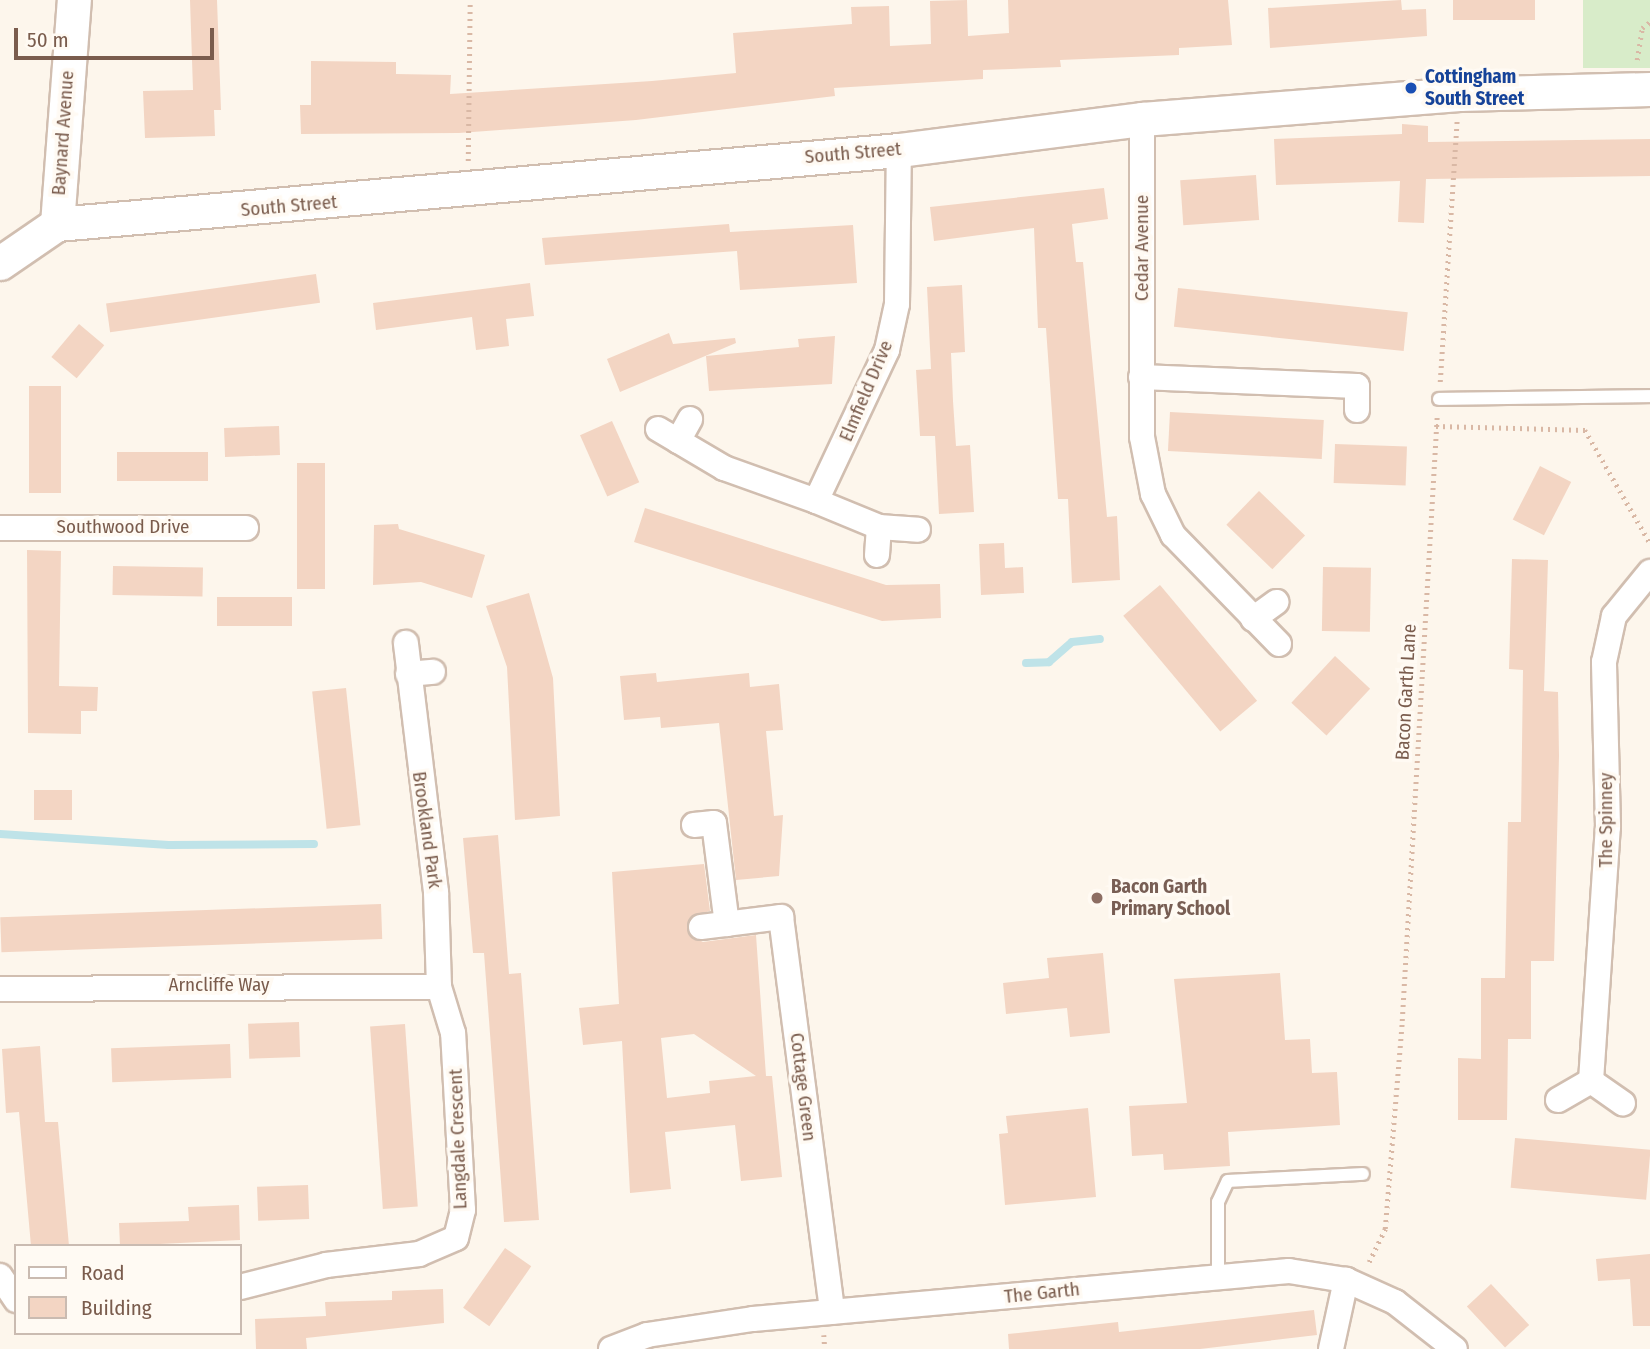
<!DOCTYPE html>
<html>
<head>
<meta charset="utf-8">
<style>
  body { margin:0 }
  #map { position:relative; width:1650px; height:1349px; overflow:hidden; background:#fdf6ec; font-family:"Fira Sans Condensed",sans-serif }
  div>[style] { position:absolute }
  [style*='--x'] { left:calc(var(--x)*1px); top:calc(var(--y)*1px); width:calc(var(--w)*1px); rotate:calc(var(--a)*1deg) }
  .green>* { inset:0; background:#d8ecc9; transform-origin:0 0 }
  .stream>* { height:8px; margin:-4px; padding:0 4px; transform-origin:4px; border-radius:4px; background:#bfe3e8 }
  .building>* { inset:0; background:#f3d5c3; transform-origin:0 0 }
  .path>* { height:4.5px; margin-top:-2.25px; transform-origin:0; background:repeating-linear-gradient(90deg,#d9b8a5 0 2px,transparent 0 7px) }
  .roads { filter:drop-shadow(2px 0 #d1beb0) drop-shadow(-2px 0 #d1beb0) drop-shadow(0 2px #d1beb0) drop-shadow(0 -2px #d1beb0) }
  .lane>* { height:12px; margin:-6px; padding:0 6px; transform-origin:6px; border-radius:6px; background:#fff }
  .street>* { height:24px; margin:-12px; padding:0 12px; transform-origin:12px; border-radius:12px; background:#fff }
  .secondary>* { height:33px; margin:-16.5px; padding:0 16.5px; transform-origin:16.5px; border-radius:16.5px; background:#fff }
  .dots>* { width:19px; height:19px; translate:-50% -50%; box-sizing:border-box; border:4px solid #fffaf3; border-radius:50% }
  span { translate:-50% -50%; white-space:nowrap; text-align:center; line-height:1.15; -webkit-text-stroke:7px #fffaf3; paint-order:stroke }
  .transit-label { font-size:19px; color:#164399; font-weight:700 }
  .left { translate:0 -50%; text-align:left }
  .street-label { font-size:19px; color:#7a5c4d }
  .education-label { font-size:19px; color:#785e54; font-weight:700 }
  .legend { position:absolute; left:14px; top:1244px; width:228px; height:91px; box-sizing:border-box; background:#fffaf3; border:2px solid #cabbb1; margin:0; padding:9px 12px; list-style:none; font-size:21px; color:#7a5c4d }
  .legend li { display:flex; align-items:center; gap:14px; height:35px }
  .legend b { width:35px; border:2px solid #cabbb1 }
  .scale { position:absolute; left:14px; top:28px; width:200px; height:32px; box-sizing:border-box; border:4px solid #7a5c4d; border-top:0; padding-left:9px; font-size:21px; line-height:24px; white-space:nowrap; color:#7a5c4d; -webkit-text-stroke:5px #fffaf3; paint-order:stroke }
</style>
</head>
<body>
<div id="map">
  <div class="green">
    <div style="left:1583px;top:0;width:67px;height:68px"></div>
  </div>
  <div class="stream">
    <div style="--x:1026;--y:663;--w:23;--a:-2"></div>
    <div style="--x:1049;--y:662;--w:30;--a:-41"></div>
    <div style="--x:1072;--y:642;--w:28;--a:-6"></div>
    <div style="--x:0;--y:834;--w:169;--a:3.7"></div>
    <div style="--x:169;--y:845;--w:145;--a:-0.4"></div>
  </div>
  <div class="building">
    <div style="clip-path:polygon(190px 0,217px 0,221px 110px,214px 110px,215px 136px,145px 138px,143px 91px,193px 90px)"></div>
    <div style="clip-path:polygon(967px 0,968px 36px,1009px 33px,1008px 0,1228px 0,1232px 45px,1179px 48px,1179px 55px,1060px 60px,1061px 67px,983px 70px,983px 79px,834px 88px,835px 96px,636px 120px,459px 133px,301px 134px,300px 105px,311px 105px,311px 61px,396px 62px,396px 74px,451px 75px,450px 94px,652px 81px,736px 73px,733px 33px,852px 24px,851px 7px,889px 6px,890px 46px,931px 44px,930px 1px)"></div>
    <div style="clip-path:polygon(1401px 0,1402px 10px,1426px 9px,1427px 36px,1270px 48px,1268px 8px)"></div>
    <div style="left:1453px;top:0;width:82px;height:20px"></div>
    <div style="clip-path:polygon(1402px 124px,1428px 126px,1428px 142px,1650px 139px,1650px 176px,1426px 179px,1424px 223px,1398px 222px,1400px 181px,1276px 185px,1274px 139px,1402px 134px)"></div>
    <div style="left:1256px;top:175px;width:45px;height:76px;rotate:86deg"></div>
    <div style="clip-path:polygon(1104px 188px,1108px 219px,1072px 224px,1076px 262px,1083px 262px,1107px 517px,1117px 516px,1120px 580px,1072px 583px,1068px 499px,1058px 499px,1046px 328px,1038px 328px,1034px 228px,934px 241px,930px 207px)"></div>
    <div style="clip-path:polygon(729px 224px,730px 232px,853px 225px,857px 283px,740px 290px,737px 251px,545px 265px,542px 238px)"></div>
    <div style="left:316px;top:274px;width:29px;height:212px;rotate:82deg"></div>
    <div style="clip-path:polygon(530px 283px,534px 316px,506px 319px,509px 346px,476px 350px,472px 317px,376px 330px,373px 303px)"></div>
    <div style="clip-path:polygon(962px 285px,965px 352px,951px 353px,953px 401px,956px 446px,970px 445px,974px 512px,939px 514px,935px 436px,920px 436px,916px 370px,931px 369px,927px 287px)"></div>
    <div style="left:1178px;top:288px;width:231px;height:39px;rotate:6deg"></div>
    <div style="left:79px;top:324px;width:33px;height:43px;rotate:40deg"></div>
    <div style="clip-path:polygon(669px 333px,673px 344px,735px 338px,736px 343px,620px 392px,607px 359px)"></div>
    <div style="clip-path:polygon(835px 336px,832px 384px,709px 391px,706px 356px,799px 347px,798px 339px)"></div>
    <div style="left:29px;top:386px;width:32px;height:107px"></div>
    <div style="left:1170px;top:412px;width:154px;height:39px;rotate:3deg"></div>
    <div style="left:612px;top:421px;width:67px;height:35px;rotate:66deg"></div>
    <div style="left:279px;top:426px;width:29px;height:55px;rotate:88deg"></div>
    <div style="left:1335px;top:444px;width:72px;height:39px;rotate:2deg"></div>
    <div style="left:117px;top:452px;width:91px;height:29px"></div>
    <div style="left:297px;top:463px;width:28px;height:126px"></div>
    <div style="left:1540px;top:466px;width:35px;height:60px;rotate:27deg"></div>
    <div style="left:1259px;top:491px;width:64px;height:47px;rotate:44deg"></div>
    <div style="clip-path:polygon(645px 508px,886px 585px,940px 584px,941px 618px,882px 621px,634px 542px)"></div>
    <div style="clip-path:polygon(398px 524px,399px 529px,485px 555px,472px 598px,421px 582px,373px 585px,374px 525px)"></div>
    <div style="clip-path:polygon(1004px 543px,1005px 568px,1023px 567px,1024px 593px,981px 595px,979px 544px)"></div>
    <div style="clip-path:polygon(27px 550px,61px 551px,59px 686px,98px 687px,97px 711px,81px 711px,81px 734px,28px 733px)"></div>
    <div style="clip-path:polygon(1512px 559px,1548px 560px,1544px 691px,1558px 692px,1559px 756px,1554px 961px,1531px 961px,1531px 1039px,1508px 1039px,1507px 1120px,1458px 1120px,1458px 1058px,1481px 1059px,1481px 978px,1505px 978px,1508px 822px,1521px 822px,1523px 670px,1509px 669px)"></div>
    <div style="left:113px;top:566px;width:90px;height:29px;rotate:1deg"></div>
    <div style="left:1323px;top:567px;width:48px;height:64px;rotate:1deg"></div>
    <div style="left:1160px;top:585px;width:151px;height:48px;rotate:50deg"></div>
    <div style="clip-path:polygon(529px 593px,553px 678px,560px 816px,515px 820px,507px 667px,486px 606px)"></div>
    <div style="left:292px;top:597px;width:29px;height:75px;rotate:90deg"></div>
    <div style="left:1335px;top:656px;width:48px;height:64px;rotate:43deg"></div>
    <div style="clip-path:polygon(656px 673px,657px 682px,749px 673px,750px 687px,779px 684px,783px 730px,766px 731px,774px 816px,783px 815px,779px 876px,736px 880px,719px 723px,661px 728px,660px 717px,624px 720px,620px 676px)"></div>
    <div style="left:346px;top:688px;width:138px;height:34px;rotate:84deg"></div>
    <div style="left:72px;top:790px;width:30px;height:38px;rotate:90deg"></div>
    <div style="clip-path:polygon(498px 835px,509px 974px,521px 973px,539px 1220px,504px 1222px,484px 953px,473px 953px,463px 838px)"></div>
    <div style="clip-path:polygon(evenodd,704px 864px,710px 911px,692px 916px,689px 935px,703px 942px,756px 935px,766px 1076px,772px 1076px,782px 1177px,741px 1181px,735px 1125px,665px 1132px,671px 1189px,630px 1193px,622px 1041px,583px 1045px,579px 1008px,619px 1004px,612px 872px,704px 864px,694px 1034px,756px 1076px,709px 1081px,710px 1093px,667px 1098px,661px 1038px,694px 1034px)"></div>
    <div style="left:381px;top:904px;width:35px;height:381px;rotate:88deg"></div>
    <div style="clip-path:polygon(1103px 953px,1110px 1033px,1070px 1037px,1067px 1008px,1006px 1014px,1003px 983px,1049px 978px,1047px 958px)"></div>
    <div style="clip-path:polygon(1280px 973px,1285px 1040px,1310px 1039px,1312px 1073px,1337px 1072px,1340px 1125px,1228px 1132px,1230px 1166px,1164px 1170px,1163px 1154px,1132px 1156px,1129px 1106px,1187px 1103px,1174px 979px)"></div>
    <div style="left:299px;top:1022px;width:35px;height:51px;rotate:88deg"></div>
    <div style="left:405px;top:1024px;width:183px;height:35px;rotate:86deg"></div>
    <div style="left:230px;top:1044px;width:34px;height:119px;rotate:88deg"></div>
    <div style="clip-path:polygon(40px 1046px,45px 1122px,58px 1122px,69px 1246px,31px 1246px,19px 1112px,6px 1113px,2px 1049px)"></div>
    <div style="clip-path:polygon(1088px 1108px,1096px 1197px,1005px 1205px,999px 1134px,1008px 1133px,1006px 1116px)"></div>
    <div style="left:1515px;top:1138px;width:136px;height:50px;rotate:5deg"></div>
    <div style="left:308px;top:1185px;width:34px;height:51px;rotate:88deg"></div>
    <div style="clip-path:polygon(239px 1205px,240px 1240px,120px 1246px,119px 1223px,189px 1221px,188px 1207px)"></div>
    <div style="left:505px;top:1248px;width:32px;height:73px;rotate:35deg"></div>
    <div style="clip-path:polygon(1650px 1254px,1650px 1326px,1633px 1326px,1630px 1279px,1598px 1281px,1596px 1259px)"></div>
    <div style="left:1491px;top:1284px;width:56px;height:33px;rotate:47deg"></div>
    <div style="clip-path:polygon(443px 1289px,444px 1323px,306px 1338px,307px 1349px,256px 1349px,255px 1319px,326px 1316px,325px 1302px,392px 1300px,392px 1291px)"></div>
    <div style="clip-path:polygon(1314px 1310px,1317px 1335px,1200px 1349px,1009px 1349px,1008px 1334px,1118px 1322px,1119px 1332px)"></div>
  </div>
  <div class="path">
    <div style="--x:1637;--y:60;--w:32;--a:-81"></div>
    <div style="--x:1642;--y:28;--w:10;--a:-37"></div>
    <div style="--x:468;--y:161;--w:161;--a:-89.3"></div>
    <div style="--x:1440;--y:382;--w:261;--a:-86.3"></div>
    <div style="--x:1436;--y:426;--w:149;--a:1.5"></div>
    <div style="--x:1585;--y:430;--w:130;--a:60.1"></div>
    <div style="--x:1369;--y:1262;--w:37;--a:-64"></div>
    <div style="--x:1385;--y:1229;--w:209;--a:-85.3"></div>
    <div style="--x:1402;--y:1021;--w:607;--a:-86.69"></div>
    <div style="--x:824;--y:1335;--w:14;--a:86"></div>
  </div>
  <div class="roads">
    <div class="lane">
      <div style="--x:1439;--y:399;--w:211;--a:-0.8"></div>
      <div style="--x:1218;--y:1273;--w:71;--a:-90"></div>
      <div style="--x:1218;--y:1202;--w:23;--a:-65"></div>
      <div style="--x:1228;--y:1181;--w:135;--a:-3"></div>
    </div>
    <div class="street">
      <div style="--x:1142;--y:119;--w:318;--a:90"></div>
      <div style="--x:1142;--y:437;--w:58;--a:79.1"></div>
      <div style="--x:1153;--y:494;--w:46;--a:64"></div>
      <div style="--x:1173;--y:535;--w:152;--a:45.8"></div>
      <div style="--x:1141;--y:377;--w:216;--a:2.4"></div>
      <div style="--x:1357;--y:386;--w:24;--a:90"></div>
      <div style="--x:658;--y:429;--w:77;--a:30.6"></div>
      <div style="--x:724;--y:468;--w:98;--a:19.7"></div>
      <div style="--x:816;--y:501;--w:167;--a:-64.8"></div>
      <div style="--x:887;--y:350;--w:47;--a:-77.7"></div>
      <div style="--x:897;--y:304;--w:154;--a:-89.3"></div>
      <div style="--x:678;--y:441;--w:25;--a:-61"></div>
      <div style="--x:816;--y:501;--w:68;--a:22.4"></div>
      <div style="--x:879;--y:527;--w:39;--a:4"></div>
      <div style="--x:0;--y:528;--w:246;--a:0"></div>
      <div style="--x:877;--y:555;--w:28;--a:-86"></div>
      <div style="--x:1253;--y:619;--w:29;--a:-36"></div>
      <div style="--x:408;--y:674;--w:25;--a:-5"></div>
      <div style="--x:694;--y:825;--w:20;--a:-6"></div>
      <div style="--x:714;--y:823;--w:102;--a:82.7"></div>
      <div style="--x:701;--y:927;--w:81;--a:-7.1"></div>
      <div style="--x:781;--y:917;--w:398;--a:82.6"></div>
      <div style="--x:0;--y:989;--w:439;--a:-0.3"></div>
      <div style="--x:1591;--y:1081;--w:255;--a:-86.2"></div>
      <div style="--x:1608;--y:827;--w:165;--a:-91.4"></div>
      <div style="--x:1604;--y:662;--w:47;--a:-77.7"></div>
      <div style="--x:1614;--y:616;--w:57;--a:-50.7"></div>
      <div style="--x:1558;--y:1100;--w:38;--a:-30"></div>
      <div style="--x:1591;--y:1081;--w:39;--a:35"></div>
      <div style="--x:0;--y:1276;--w:29;--a:56"></div>
      <div style="--x:240;--y:1287;--w:89;--a:-14.3"></div>
      <div style="--x:326;--y:1265;--w:94;--a:-6.7"></div>
      <div style="--x:419;--y:1254;--w:40;--a:-23.4"></div>
      <div style="--x:456;--y:1238;--w:29;--a:-76"></div>
      <div style="--x:463;--y:1210;--w:177;--a:-93.2"></div>
      <div style="--x:453;--y:1033;--w:48;--a:-106.9"></div>
      <div style="--x:439;--y:987;--w:95;--a:-91.8"></div>
      <div style="--x:436;--y:892;--w:251;--a:-96.9"></div>
      <div style="--x:611;--y:1349;--w:39;--a:-21"></div>
      <div style="--x:647;--y:1335;--w:107;--a:-8.6"></div>
      <div style="--x:753;--y:1319;--w:538;--a:-5.12"></div>
      <div style="--x:1289;--y:1271;--w:58;--a:9"></div>
      <div style="--x:1346;--y:1280;--w:54;--a:24.2"></div>
      <div style="--x:1395;--y:1302;--w:76;--a:38.1"></div>
      <div style="--x:1331;--y:1349;--w:71;--a:-77.7"></div>
    </div>
    <div class="secondary">
      <div style="--x:57;--y:224;--w:225;--a:-85.7"></div>
      <div style="--x:0;--y:263;--w:69;--a:-34.4"></div>
      <div style="--x:57;--y:224;--w:845;--a:-5.02"></div>
      <div style="--x:899;--y:150;--w:245;--a:-7.3"></div>
      <div style="--x:1142;--y:119;--w:318;--a:-4.5"></div>
      <div style="--x:1459;--y:94;--w:191;--a:-1.5"></div>
    </div>
  </div>
  <div class="dots">
    <div style="left:1411px;top:88px;background:#1a4fb4"></div>
    <div style="left:1097px;top:898px;background:#8d6e63"></div>
  </div>
  <div class="transit-label">
    <span class="left" style="left:1425px;top:88px">Cottingham<br>South Street</span>
  </div>
  <div class="street-label">
    <span style="left:63px;top:133px;rotate:-86deg">Baynard Avenue</span>
    <span style="left:853px;top:153px;rotate:-5deg">South Street</span>
    <span style="left:289px;top:206px;rotate:-5deg">South Street</span>
    <span style="left:1142px;top:248px;rotate:-90deg">Cedar Avenue</span>
    <span style="left:866px;top:391px;rotate:-67deg">Elmfield Drive</span>
    <span style="left:123px;top:527px">Southwood Drive</span>
    <span style="left:1406px;top:692px;rotate:-87deg">Bacon Garth Lane</span>
    <span style="left:1606px;top:820px;rotate:-90deg">The Spinney</span>
    <span style="left:427px;top:830px;rotate:82deg">Brookland Park</span>
    <span style="left:219px;top:985px">Arncliffe Way</span>
    <span style="left:803px;top:1087px;rotate:83deg">Cottage Green</span>
    <span style="left:458px;top:1139px;rotate:-92deg">Langdale Crescent</span>
    <span style="left:1042px;top:1293px;rotate:-6deg">The Garth</span>
  </div>
  <div class="education-label">
    <span class="left" style="left:1111px;top:898px">Bacon Garth<br>Primary School</span>
  </div>
  <ul class="legend">
  <li><b style="height:9px;background:#fff"></b>Road</li>
  <li><b style="height:19px;background:#f3d5c3"></b>Building</li>
  </ul>
  <div class="scale">50 m</div>
</div>
</body>
</html>
